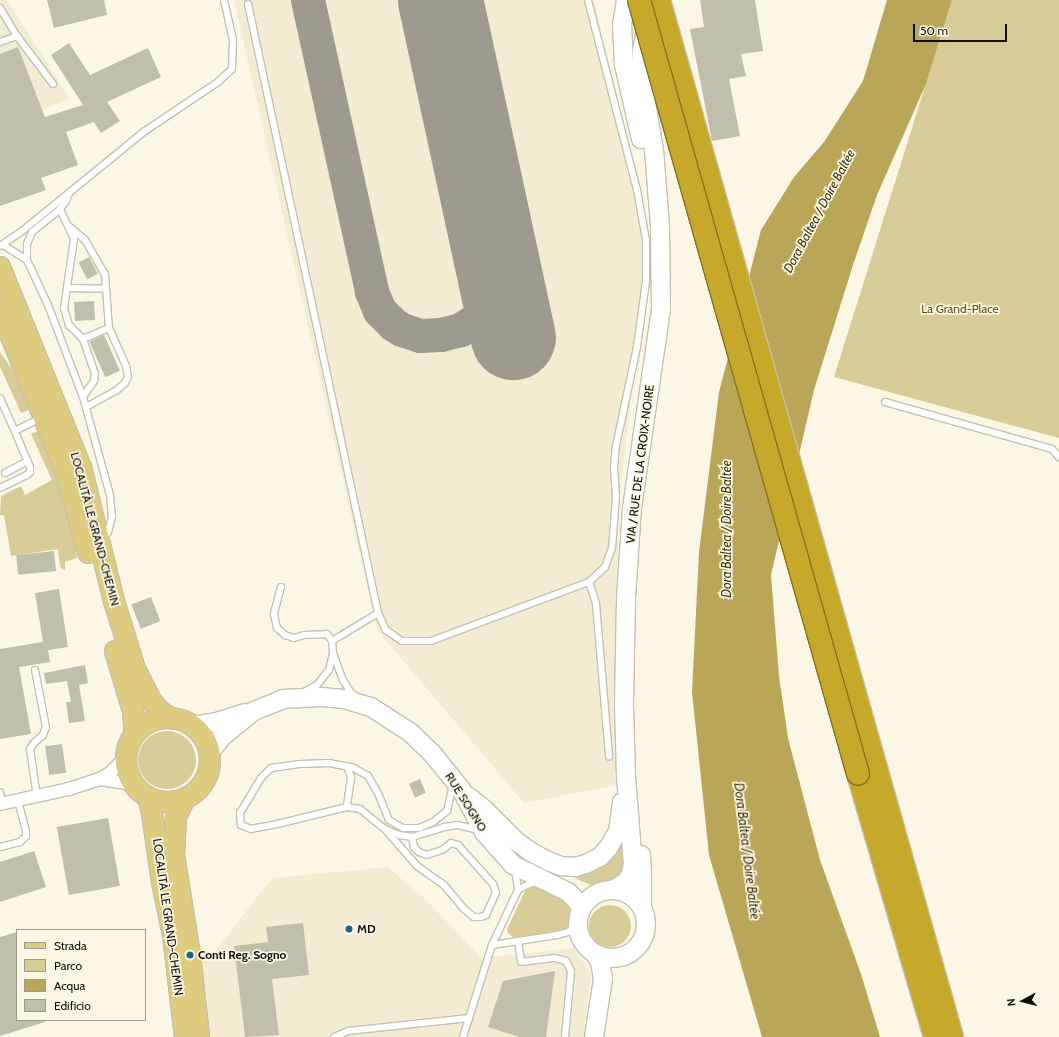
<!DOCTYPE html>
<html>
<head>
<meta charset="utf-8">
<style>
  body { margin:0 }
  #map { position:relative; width:1059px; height:1037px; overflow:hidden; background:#fcf7e5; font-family:Cabin,sans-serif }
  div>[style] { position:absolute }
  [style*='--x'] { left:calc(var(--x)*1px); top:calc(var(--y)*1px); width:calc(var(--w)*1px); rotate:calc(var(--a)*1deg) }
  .built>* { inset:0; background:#f3ecd3 }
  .green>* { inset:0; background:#d9cb98 }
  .round { border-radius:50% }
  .water>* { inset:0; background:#baa659 }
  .taxiway>* { height:34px; margin:-17px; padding:0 17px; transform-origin:17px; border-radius:17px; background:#9e9a8d }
  .runway>* { height:85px; margin:-42.5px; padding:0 42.5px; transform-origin:42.5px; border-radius:42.5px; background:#9e9a8d }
  .building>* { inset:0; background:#c2beac; transform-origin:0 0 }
  .roads { filter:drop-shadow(1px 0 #c5c0af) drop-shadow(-1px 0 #c5c0af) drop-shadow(0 1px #c5c0af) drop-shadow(0 -1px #c5c0af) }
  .lane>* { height:6px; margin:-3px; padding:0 3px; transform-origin:3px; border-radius:3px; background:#fff }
  .street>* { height:12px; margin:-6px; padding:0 6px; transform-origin:6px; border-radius:6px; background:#fff }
  .secondary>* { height:18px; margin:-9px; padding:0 9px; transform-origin:9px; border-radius:9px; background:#fff }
  .secondary>.ring { margin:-9px; padding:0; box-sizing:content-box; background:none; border:18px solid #fff; border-radius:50% }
  .primary>* { height:20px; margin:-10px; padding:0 10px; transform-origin:10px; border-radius:10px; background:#ddcb7f }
  .primary>.ring { margin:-10px; padding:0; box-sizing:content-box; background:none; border:20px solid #ddcb7f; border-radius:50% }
  .highway>* { height:22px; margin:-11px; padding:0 11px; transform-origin:11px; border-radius:11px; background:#c6a82a }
  .bridges { filter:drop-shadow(1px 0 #86721e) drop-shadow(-1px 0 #86721e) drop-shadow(0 1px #86721e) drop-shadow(0 -1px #86721e) }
  .highway-bridge>* { height:22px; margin:-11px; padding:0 11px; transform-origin:11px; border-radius:11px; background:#c6a82a }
  .dots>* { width:11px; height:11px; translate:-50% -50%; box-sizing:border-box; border:2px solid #fcf7e5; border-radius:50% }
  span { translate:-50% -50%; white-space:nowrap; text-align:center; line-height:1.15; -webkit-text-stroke:3.5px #fcf7e5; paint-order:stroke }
  .park-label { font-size:12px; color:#5d4e13 }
  .street-label { font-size:12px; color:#0f0d08 }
  .poi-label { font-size:12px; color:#0f0d08; font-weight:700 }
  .left { translate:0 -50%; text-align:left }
  .water-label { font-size:13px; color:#413816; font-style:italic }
  .legend { position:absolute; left:16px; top:929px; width:130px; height:92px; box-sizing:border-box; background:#fcf7e5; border:1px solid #9d998d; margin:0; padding:5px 7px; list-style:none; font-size:12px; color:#0f0d08 }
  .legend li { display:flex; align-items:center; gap:8px; height:20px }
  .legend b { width:20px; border:1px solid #9d998d }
  .north { position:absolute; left:1003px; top:981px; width:40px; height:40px; -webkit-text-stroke:3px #fcf7e5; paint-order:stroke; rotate:263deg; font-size:11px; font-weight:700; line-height:16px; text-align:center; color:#0f0d08 }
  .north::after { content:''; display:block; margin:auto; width:14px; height:18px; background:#0f0d08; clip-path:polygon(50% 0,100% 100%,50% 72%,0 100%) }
  .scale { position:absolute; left:913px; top:24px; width:94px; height:18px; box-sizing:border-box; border:2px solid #0f0d08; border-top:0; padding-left:5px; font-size:12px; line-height:14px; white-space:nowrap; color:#0f0d08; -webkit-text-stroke:3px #fcf7e5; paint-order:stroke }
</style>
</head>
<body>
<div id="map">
  <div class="built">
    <div style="clip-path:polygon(0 0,7px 0,70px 99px,0 127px)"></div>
    <div style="clip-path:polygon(234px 0,594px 0,650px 238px,618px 513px,617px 785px,524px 803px,377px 630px)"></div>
    <div style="clip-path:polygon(388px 867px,426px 900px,482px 958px,574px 948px,591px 974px,584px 1037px,206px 1037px,198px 962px,208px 960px,272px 878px)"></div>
  </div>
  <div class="green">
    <div style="clip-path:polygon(952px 0,1059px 0,1059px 438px,834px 377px)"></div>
    <div style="clip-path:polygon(0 352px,16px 375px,31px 409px,21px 413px,0 367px)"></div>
    <div style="clip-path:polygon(40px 430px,63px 486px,77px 558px,65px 562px,65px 569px,64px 570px,60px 567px,58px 549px,11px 556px,4px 515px,0 515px,1px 496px,21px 486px,25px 495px,52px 480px,31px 434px)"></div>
    <div class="round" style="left:138px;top:731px;width:58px;height:58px"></div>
    <div style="clip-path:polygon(624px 832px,629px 855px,619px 881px,608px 886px,594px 886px,581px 881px,567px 873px,585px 875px,598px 870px,609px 859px)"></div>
    <div style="clip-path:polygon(535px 885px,567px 899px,572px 909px,572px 918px,570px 925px,565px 929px,514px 938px,508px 933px,507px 929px,525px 891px)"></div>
    <div class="round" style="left:589px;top:905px;width:42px;height:42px"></div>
  </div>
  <div class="water">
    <div style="clip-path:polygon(887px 0,952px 0,926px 84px,877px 195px,853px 265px,814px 390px,771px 575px,779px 676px,788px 738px,820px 860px,861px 974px,880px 1037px,762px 1037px,709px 855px,692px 692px,699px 552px,719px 392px,761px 230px,794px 177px,824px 142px,863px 81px)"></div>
  </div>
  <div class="taxiway">
    <div style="--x:308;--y:0;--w:299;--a:77.6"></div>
    <div style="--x:372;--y:292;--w:21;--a:67"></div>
    <div style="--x:380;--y:311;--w:20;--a:45"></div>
    <div style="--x:394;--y:325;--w:9;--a:32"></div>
    <div style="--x:402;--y:330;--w:19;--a:18"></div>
    <div style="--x:420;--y:336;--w:21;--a:-3"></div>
    <div style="--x:441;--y:335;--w:21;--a:-14"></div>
    <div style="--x:461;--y:330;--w:20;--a:-33"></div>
    <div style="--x:478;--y:319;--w:20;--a:-53"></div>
    <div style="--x:490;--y:303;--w:20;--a:-70"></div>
    <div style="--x:497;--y:284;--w:30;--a:-94"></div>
  </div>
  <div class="runway">
    <div style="--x:440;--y:0;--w:345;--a:77.8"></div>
  </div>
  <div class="building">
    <div style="clip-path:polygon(47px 0,104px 0,107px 15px,54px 28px)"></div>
    <div style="clip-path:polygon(700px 0,755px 0,763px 51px,741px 54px,746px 76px,729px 79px,740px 136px,712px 141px,690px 29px,704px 27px)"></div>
    <div style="clip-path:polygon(69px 43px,90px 75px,148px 48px,161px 77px,107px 102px,120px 121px,101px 133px,94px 122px,66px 132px,78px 165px,41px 178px,46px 190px,0 206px,0 54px,18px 47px,45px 117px,83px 105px,51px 55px)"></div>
    <div style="left:89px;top:257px;width:19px;height:12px;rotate:62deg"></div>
    <div style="left:94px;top:301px;width:19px;height:20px;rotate:87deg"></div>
    <div style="left:104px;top:335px;width:39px;height:16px;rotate:66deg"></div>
    <div style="left:54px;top:551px;width:20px;height:38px;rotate:84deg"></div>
    <div style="clip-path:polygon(59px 589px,68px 647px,48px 650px,50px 662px,19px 667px,31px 734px,0 739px,0 649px,43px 642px,35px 593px)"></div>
    <div style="left:151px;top:597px;width:26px;height:21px;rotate:69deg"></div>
    <div style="clip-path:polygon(85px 665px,88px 683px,79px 685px,85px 721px,69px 723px,66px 702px,71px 702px,67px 681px,46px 684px,44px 673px)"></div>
    <div style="left:62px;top:744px;width:29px;height:17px;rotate:82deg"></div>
    <div style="left:420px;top:779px;width:15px;height:12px;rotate:67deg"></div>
    <div style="left:108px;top:818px;width:69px;height:52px;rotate:80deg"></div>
    <div style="clip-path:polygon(34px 851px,46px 887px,0 902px,0 862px)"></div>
    <div style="clip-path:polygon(303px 923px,309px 975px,272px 979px,279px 1035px,245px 1037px,234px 946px,268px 942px,266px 927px)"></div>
    <div style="clip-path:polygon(17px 932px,17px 1020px,45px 1020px,45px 1022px,0 1036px,0 937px)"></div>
    <div style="clip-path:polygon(555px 971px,546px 1037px,520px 1037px,488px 1027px,503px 981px)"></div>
  </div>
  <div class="roads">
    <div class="lane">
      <div style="--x:248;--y:4;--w:623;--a:77.95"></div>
      <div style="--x:378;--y:613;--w:19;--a:65"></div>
      <div style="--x:386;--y:630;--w:19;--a:35"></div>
      <div style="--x:402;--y:641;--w:29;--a:0"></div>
      <div style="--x:431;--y:641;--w:169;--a:-20.5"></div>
      <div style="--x:589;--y:582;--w:22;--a:-43"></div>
      <div style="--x:605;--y:567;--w:20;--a:-70"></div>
      <div style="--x:612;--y:548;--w:51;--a:-85.5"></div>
      <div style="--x:616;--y:497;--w:30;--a:-94"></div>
      <div style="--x:614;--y:467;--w:21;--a:-85"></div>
      <div style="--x:616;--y:446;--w:101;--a:-78"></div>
      <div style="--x:637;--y:347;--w:67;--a:-82.2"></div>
      <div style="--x:646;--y:281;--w:41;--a:-90"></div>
      <div style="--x:646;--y:240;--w:51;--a:-100.2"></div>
      <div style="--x:637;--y:190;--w:196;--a:-104.5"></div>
      <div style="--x:0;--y:8;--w:33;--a:59"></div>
      <div style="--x:0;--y:42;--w:18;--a:-19"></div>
      <div style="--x:17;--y:36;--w:60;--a:53.1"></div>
      <div style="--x:60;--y:209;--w:33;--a:65"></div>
      <div style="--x:74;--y:239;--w:70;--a:98.2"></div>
      <div style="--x:64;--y:308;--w:18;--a:74"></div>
      <div style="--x:69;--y:325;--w:20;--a:45"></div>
      <div style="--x:83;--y:339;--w:36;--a:71"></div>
      <div style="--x:95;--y:373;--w:8;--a:97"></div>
      <div style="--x:94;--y:381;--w:19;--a:125"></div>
      <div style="--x:70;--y:227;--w:20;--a:41"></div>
      <div style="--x:85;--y:240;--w:39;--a:60"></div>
      <div style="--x:105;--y:274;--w:54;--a:85.8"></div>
      <div style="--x:109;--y:328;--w:42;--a:65.9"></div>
      <div style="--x:126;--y:366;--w:11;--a:80"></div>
      <div style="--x:128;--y:377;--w:7;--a:117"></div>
      <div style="--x:125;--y:383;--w:11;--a:139"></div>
      <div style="--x:117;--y:390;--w:35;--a:151"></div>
      <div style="--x:3;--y:245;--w:28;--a:32"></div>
      <div style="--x:27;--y:260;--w:50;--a:65"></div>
      <div style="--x:48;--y:305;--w:98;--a:69.2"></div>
      <div style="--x:83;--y:397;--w:102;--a:74.6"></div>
      <div style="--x:110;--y:495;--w:22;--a:85"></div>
      <div style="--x:112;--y:517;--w:16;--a:105"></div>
      <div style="--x:108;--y:532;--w:7;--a:135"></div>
      <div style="--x:0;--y:246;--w:25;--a:-34"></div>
      <div style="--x:21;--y:232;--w:160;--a:-39.2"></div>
      <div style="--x:145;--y:131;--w:88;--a:-33.9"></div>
      <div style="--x:218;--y:82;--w:19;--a:-43"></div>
      <div style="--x:232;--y:69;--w:29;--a:-88"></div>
      <div style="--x:233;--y:40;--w:41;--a:-102.7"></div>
      <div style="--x:27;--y:260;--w:16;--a:-90"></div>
      <div style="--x:27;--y:244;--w:13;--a:-67"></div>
      <div style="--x:32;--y:232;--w:36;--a:-39"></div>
      <div style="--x:60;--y:209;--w:10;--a:-53"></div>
      <div style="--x:66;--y:201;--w:9;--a:-69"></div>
      <div style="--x:67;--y:288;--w:39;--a:1"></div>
      <div style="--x:83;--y:339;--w:28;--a:-23"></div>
      <div style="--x:0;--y:398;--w:36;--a:66"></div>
      <div style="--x:15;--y:431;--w:29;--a:-27"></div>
      <div style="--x:885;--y:402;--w:173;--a:15.7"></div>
      <div style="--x:1052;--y:449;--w:11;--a:49"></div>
      <div style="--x:5;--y:473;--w:26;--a:-28"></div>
      <div style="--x:0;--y:488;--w:30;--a:-26"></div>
      <div style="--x:27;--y:475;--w:4;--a:-45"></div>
      <div style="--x:30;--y:472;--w:5;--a:-90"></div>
      <div style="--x:30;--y:467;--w:39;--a:-113"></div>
      <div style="--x:589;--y:582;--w:23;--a:72"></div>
      <div style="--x:596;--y:604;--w:153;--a:85.1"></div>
      <div style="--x:281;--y:587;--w:28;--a:105"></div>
      <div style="--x:274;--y:614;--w:14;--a:78"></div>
      <div style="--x:277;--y:628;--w:11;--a:41"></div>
      <div style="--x:285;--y:635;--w:9;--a:18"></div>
      <div style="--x:294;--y:638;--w:10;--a:-17"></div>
      <div style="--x:304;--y:635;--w:23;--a:-2"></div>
      <div style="--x:327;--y:634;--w:9;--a:54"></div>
      <div style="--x:332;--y:641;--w:12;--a:85"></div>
      <div style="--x:333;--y:653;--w:17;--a:103"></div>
      <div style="--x:329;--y:670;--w:19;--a:129"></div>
      <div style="--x:317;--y:685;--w:15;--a:152"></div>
      <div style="--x:332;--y:641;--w:54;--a:-31.3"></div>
      <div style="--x:333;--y:653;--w:29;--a:70"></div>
      <div style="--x:343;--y:680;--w:15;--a:58"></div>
      <div style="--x:351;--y:693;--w:7;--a:34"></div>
      <div style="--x:35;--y:670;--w:58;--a:79.1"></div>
      <div style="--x:46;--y:727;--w:9;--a:111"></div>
      <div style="--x:43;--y:735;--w:11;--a:139"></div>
      <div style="--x:35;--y:742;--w:9;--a:126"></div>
      <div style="--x:30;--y:749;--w:49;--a:81.7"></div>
      <div style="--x:347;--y:766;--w:12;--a:70"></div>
      <div style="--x:351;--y:777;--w:30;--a:98"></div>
      <div style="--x:347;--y:807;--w:76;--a:166.3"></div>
      <div style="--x:273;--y:825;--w:22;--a:170"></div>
      <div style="--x:251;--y:829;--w:11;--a:-158"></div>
      <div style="--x:241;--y:825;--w:12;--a:-95"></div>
      <div style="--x:240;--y:813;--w:41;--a:-59"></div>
      <div style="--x:261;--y:778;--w:14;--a:-45"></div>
      <div style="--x:271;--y:768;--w:29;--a:-8"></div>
      <div style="--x:300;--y:764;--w:29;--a:-2"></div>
      <div style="--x:329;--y:763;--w:25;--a:11"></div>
      <div style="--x:354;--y:768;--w:16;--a:30"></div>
      <div style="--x:368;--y:776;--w:20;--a:60"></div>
      <div style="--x:378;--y:793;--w:29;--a:68"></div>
      <div style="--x:389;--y:820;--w:16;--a:30"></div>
      <div style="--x:403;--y:828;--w:16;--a:0"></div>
      <div style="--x:419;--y:828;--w:15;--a:-23"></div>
      <div style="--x:433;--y:822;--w:18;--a:-38"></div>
      <div style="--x:447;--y:811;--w:27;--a:-77"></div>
      <div style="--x:0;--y:792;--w:12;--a:81"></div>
      <div style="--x:347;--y:807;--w:13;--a:9"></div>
      <div style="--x:360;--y:809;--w:32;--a:39"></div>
      <div style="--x:385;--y:829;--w:15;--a:23"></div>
      <div style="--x:399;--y:835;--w:13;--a:9"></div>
      <div style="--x:412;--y:837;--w:34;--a:-17"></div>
      <div style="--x:444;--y:827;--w:14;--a:-8"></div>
      <div style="--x:458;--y:825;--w:21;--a:14"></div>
      <div style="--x:385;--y:829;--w:49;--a:49.1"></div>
      <div style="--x:417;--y:866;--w:33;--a:35"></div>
      <div style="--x:444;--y:885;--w:31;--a:50"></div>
      <div style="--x:464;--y:909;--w:13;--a:39"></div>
      <div style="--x:474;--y:917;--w:7;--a:0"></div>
      <div style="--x:481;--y:917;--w:5;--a:-22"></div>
      <div style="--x:486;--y:915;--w:24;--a:-66"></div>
      <div style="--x:496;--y:893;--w:9;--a:-108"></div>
      <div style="--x:493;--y:884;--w:52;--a:-131.9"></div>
      <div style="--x:458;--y:845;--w:7;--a:-164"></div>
      <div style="--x:451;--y:843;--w:11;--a:142"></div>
      <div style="--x:442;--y:850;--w:16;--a:162"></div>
      <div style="--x:427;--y:855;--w:9;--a:-159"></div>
      <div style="--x:419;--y:852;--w:7;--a:-135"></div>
      <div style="--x:414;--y:847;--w:10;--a:-101"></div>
      <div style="--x:0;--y:847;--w:21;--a:-14"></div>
      <div style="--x:20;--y:842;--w:8;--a:-45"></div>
      <div style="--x:26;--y:836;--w:5;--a:-90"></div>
      <div style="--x:26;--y:831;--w:31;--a:-105"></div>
      <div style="--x:515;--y:870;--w:20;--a:81"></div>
      <div style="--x:518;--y:942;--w:20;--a:81"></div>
      <div style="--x:521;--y:962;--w:34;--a:-7"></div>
      <div style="--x:555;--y:958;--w:11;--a:15"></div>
      <div style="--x:566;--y:961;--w:11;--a:63"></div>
      <div style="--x:571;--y:971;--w:66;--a:95.2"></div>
      <div style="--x:492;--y:945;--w:66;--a:-8.7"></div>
      <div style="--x:557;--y:935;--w:11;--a:-15"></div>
      <div style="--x:568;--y:932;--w:13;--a:-42"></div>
      <div style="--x:334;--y:1037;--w:15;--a:-23"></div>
      <div style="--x:348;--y:1031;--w:122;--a:-6.1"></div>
      <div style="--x:463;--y:1037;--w:96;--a:-72.5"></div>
      <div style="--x:492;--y:945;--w:61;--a:-64.7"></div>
      <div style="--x:518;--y:890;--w:13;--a:-29"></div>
      <div style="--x:529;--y:884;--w:8;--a:-14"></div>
    </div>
    <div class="street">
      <div style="--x:100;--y:779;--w:33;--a:9"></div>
      <div style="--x:0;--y:804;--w:71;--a:-12.3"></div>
      <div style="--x:69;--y:789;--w:33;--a:-18"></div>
      <div style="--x:100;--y:779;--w:12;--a:-31"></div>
      <div style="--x:110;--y:773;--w:23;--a:-45"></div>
    </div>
    <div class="secondary">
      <div style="--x:626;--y:0;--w:24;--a:99"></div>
      <div style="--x:622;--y:24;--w:41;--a:87.2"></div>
      <div style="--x:624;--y:65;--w:76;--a:77.1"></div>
      <div style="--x:192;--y:726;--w:24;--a:-9"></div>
      <div style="--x:216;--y:722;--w:30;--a:-17"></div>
      <div style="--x:209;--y:753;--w:22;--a:-51"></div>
      <div style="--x:223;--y:736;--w:40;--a:-39"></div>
      <div style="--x:254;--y:711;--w:31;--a:-22"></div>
      <div style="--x:283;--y:699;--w:38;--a:-3"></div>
      <div style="--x:321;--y:697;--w:23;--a:5"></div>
      <div style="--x:344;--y:699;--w:28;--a:17"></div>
      <div style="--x:371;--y:707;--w:48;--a:33"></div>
      <div style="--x:411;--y:733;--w:28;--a:44"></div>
      <div style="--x:431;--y:752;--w:48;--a:51"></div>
      <div style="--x:461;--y:789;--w:49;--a:61.9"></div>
      <div style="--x:484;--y:832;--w:44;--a:48.7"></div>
      <div style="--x:513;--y:865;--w:61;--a:26.1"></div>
      <div style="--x:568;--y:892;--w:13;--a:45"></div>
      <div style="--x:577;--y:901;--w:9;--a:63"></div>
      <div style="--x:469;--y:797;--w:19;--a:39"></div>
      <div style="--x:484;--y:809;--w:45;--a:45"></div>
      <div style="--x:516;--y:841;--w:19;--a:36"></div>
      <div style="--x:531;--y:852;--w:19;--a:28"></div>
      <div style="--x:548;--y:861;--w:14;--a:21"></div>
      <div style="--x:561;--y:866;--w:14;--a:4"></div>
      <div style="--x:575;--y:867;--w:11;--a:-15"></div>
      <div style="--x:586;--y:864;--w:16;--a:-27"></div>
      <div style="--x:600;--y:857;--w:13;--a:-48"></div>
      <div style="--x:609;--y:847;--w:18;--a:-61"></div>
      <div style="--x:618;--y:831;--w:29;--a:-82"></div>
      <div style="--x:641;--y:855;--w:19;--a:87"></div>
      <div style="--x:642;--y:874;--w:34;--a:90"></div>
      <div style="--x:613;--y:890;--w:15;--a:-32"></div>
      <div style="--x:626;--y:882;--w:7;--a:-56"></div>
      <div style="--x:630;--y:876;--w:11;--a:-75"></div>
      <div style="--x:633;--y:865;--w:88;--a:-94.5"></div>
      <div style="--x:626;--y:777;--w:73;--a:-91.6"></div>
      <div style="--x:624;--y:704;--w:106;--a:-88.9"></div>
      <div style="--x:626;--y:598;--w:90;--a:-86.2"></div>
      <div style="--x:632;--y:508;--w:200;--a:-81.7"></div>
      <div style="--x:661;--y:310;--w:84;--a:-90.7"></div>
      <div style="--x:660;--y:226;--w:76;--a:-94.5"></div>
      <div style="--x:654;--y:150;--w:73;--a:-99.5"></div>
      <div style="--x:642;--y:78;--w:27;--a:-90"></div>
      <div style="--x:642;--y:51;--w:23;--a:-80"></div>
      <div class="ring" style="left:578px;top:890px;width:50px;height:50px"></div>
      <div style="--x:594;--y:1037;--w:59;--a:-81.2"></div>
      <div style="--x:603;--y:979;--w:17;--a:-100"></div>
      <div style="--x:600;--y:962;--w:9;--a:-122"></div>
    </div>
    <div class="primary">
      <div style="--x:0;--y:267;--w:216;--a:68"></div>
      <div style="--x:81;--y:467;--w:138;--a:76.2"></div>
      <div style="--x:114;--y:601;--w:71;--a:72.8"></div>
      <div style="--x:135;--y:669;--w:34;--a:63"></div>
      <div style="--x:150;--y:699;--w:14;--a:51"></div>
      <div style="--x:159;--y:710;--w:14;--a:36"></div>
      <div style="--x:0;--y:309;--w:174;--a:68"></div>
      <div style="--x:65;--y:470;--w:86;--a:74.5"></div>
      <div style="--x:115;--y:651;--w:63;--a:73.3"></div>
      <div style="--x:133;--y:711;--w:22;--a:85"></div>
      <div class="ring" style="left:126px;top:718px;width:64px;height:64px"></div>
      <div style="--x:148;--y:797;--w:16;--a:76"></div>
      <div style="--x:152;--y:813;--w:70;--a:81.8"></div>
      <div style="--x:162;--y:882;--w:54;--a:78.3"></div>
      <div style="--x:173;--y:935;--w:103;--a:83.3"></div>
      <div style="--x:185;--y:798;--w:21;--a:115"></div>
      <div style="--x:176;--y:817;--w:38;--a:93"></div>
      <div style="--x:174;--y:855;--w:101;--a:80.9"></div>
      <div style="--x:190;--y:955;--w:82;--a:83.7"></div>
    </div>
    <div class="highway">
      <div style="--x:659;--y:0;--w:1078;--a:74.22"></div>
      <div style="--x:858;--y:774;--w:274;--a:73.7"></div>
    </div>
  </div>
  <div class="bridges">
    <div class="highway-bridge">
      <div style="--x:639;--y:0;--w:804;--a:74.2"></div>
    </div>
  </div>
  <div class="dots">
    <div style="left:349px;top:929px;background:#1b6397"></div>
    <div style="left:190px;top:955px;background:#1b6397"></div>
  </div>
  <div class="park-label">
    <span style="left:960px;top:309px">La Grand-Place</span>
  </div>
  <div class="street-label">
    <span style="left:640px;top:464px;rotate:-83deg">VIA / RUE DE LA CROIX-NOIRE</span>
    <span style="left:95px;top:529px;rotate:75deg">LOCALITÀ LE GRAND-CHEMIN</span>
    <span style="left:466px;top:802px;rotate:58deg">RUE SOGNO</span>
    <span style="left:168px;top:917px;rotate:82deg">LOCALITÀ LE GRAND-CHEMIN</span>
  </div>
  <div class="poi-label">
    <span class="left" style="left:357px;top:929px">MD</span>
    <span class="left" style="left:198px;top:955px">Conti Reg. Sogno</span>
  </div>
  <div class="water-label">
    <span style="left:819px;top:211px;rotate:-62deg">Dora Baltea / Doire Baltée</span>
    <span style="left:726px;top:529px;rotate:-90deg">Dora Baltea / Doire Baltée</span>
    <span style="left:747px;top:851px;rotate:83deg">Dora Baltea / Doire Baltée</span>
  </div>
  <ul class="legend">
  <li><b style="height:5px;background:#ddcb7f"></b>Strada</li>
  <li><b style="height:11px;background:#d9cb98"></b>Parco</li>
  <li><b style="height:11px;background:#baa659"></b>Acqua</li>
  <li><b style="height:11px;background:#c2beac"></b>Edificio</li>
  </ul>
  <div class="north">N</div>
  <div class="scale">50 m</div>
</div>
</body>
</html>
